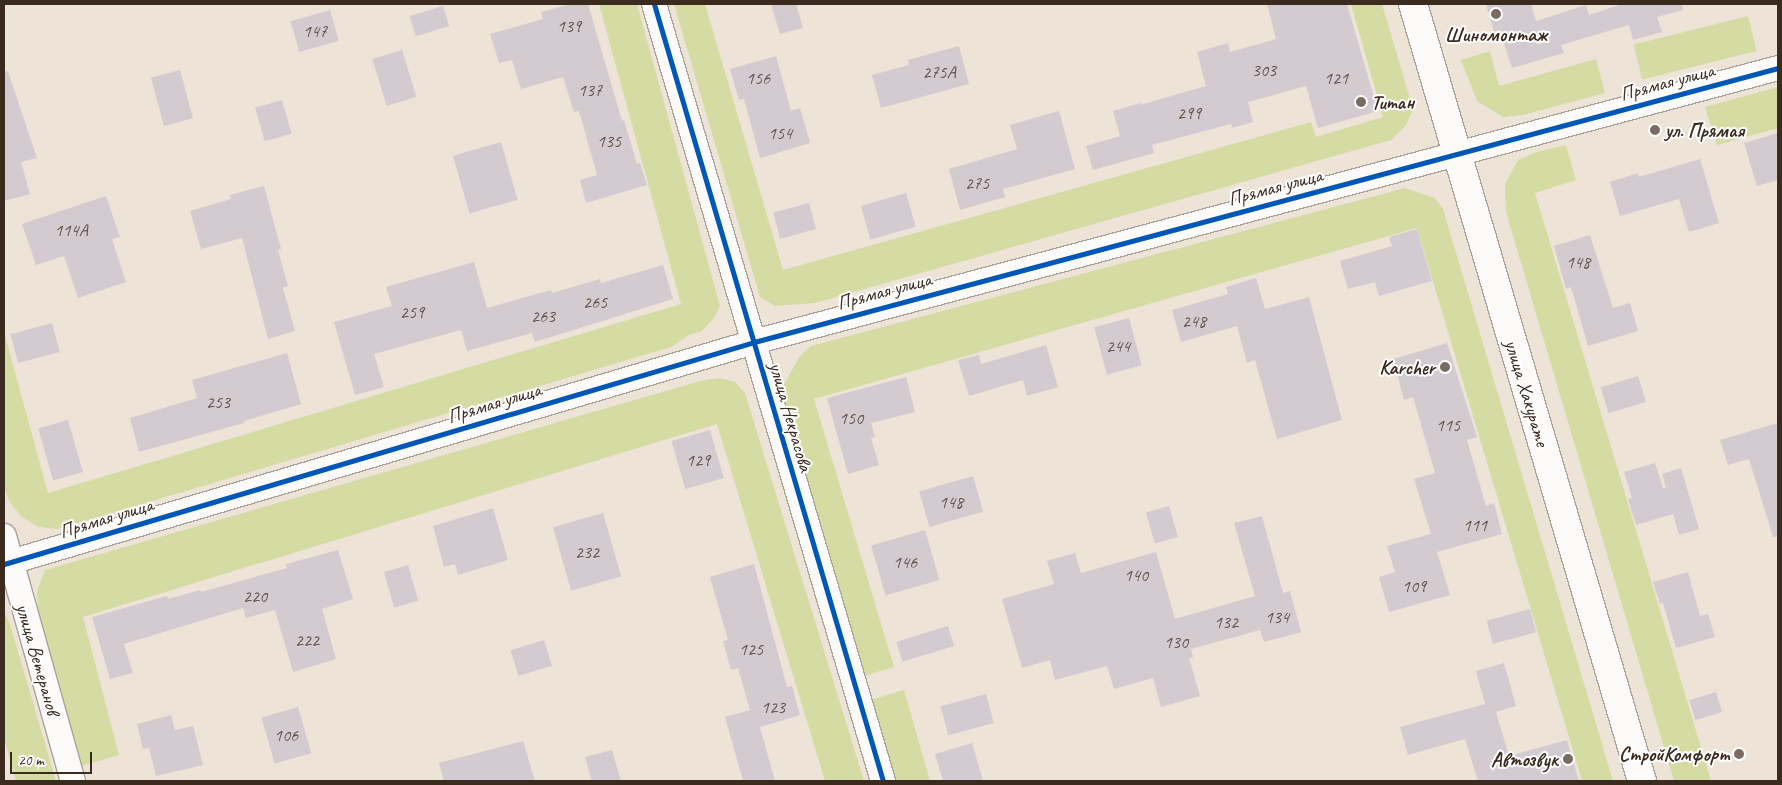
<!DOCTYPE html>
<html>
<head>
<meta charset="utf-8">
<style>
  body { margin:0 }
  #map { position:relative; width:1782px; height:785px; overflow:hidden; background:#ede3d7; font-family:Caveat,sans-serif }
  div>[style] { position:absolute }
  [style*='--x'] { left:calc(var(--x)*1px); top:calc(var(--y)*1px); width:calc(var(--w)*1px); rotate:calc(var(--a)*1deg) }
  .green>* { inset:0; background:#d5dca3; transform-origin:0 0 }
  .building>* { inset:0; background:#d4cbd0; transform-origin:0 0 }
  .roads { filter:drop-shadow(1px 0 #a9a299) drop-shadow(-1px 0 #a9a299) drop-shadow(0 1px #a9a299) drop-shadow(0 -1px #a9a299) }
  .minor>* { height:24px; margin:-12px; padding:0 12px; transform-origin:12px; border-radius:12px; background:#fcfbf9 }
  .primary>* { height:28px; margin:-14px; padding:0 14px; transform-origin:14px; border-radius:14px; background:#fcfbf9 }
  .cycleway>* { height:5px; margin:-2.5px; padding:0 2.5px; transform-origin:2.5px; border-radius:2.5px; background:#0057b8 }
  .dots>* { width:14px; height:14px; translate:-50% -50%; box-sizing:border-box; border:2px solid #fff; border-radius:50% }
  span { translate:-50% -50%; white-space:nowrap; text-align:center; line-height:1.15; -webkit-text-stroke:4px #fff; paint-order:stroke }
  .number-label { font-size:18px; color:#61524a }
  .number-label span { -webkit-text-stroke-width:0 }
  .poi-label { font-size:20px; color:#3b2a1e; font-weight:700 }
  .left { translate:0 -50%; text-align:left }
  .right { translate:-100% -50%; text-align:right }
  .street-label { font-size:20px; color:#3b2a1e }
  .frame { position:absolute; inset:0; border:5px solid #3b2a1e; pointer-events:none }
  .scale { position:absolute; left:10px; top:752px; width:82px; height:22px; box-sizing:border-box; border:2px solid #3b2a1e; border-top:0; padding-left:6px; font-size:15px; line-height:18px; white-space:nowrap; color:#3b2a1e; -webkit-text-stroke:4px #fff; paint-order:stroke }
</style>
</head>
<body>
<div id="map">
  <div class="green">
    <div style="clip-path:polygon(599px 4px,637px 4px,720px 306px,714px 318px,702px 331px,689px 335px,671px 347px,58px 529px,38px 527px,22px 517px,10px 503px,4px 487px,4px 332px,48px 493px,681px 304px)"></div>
    <div style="clip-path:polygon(674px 4px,705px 4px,783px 270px,1311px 122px,1316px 137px,1383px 117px,1351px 4px,1382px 4px,1413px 109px,1406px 125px,1391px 140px,815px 303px,775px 306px,760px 297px)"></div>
    <div style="left:1748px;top:16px;width:36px;height:118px;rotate:76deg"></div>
    <div style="clip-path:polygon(1490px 51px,1499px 86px,1596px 59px,1605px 93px,1523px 115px,1503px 117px,1477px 101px,1461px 60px)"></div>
    <div style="clip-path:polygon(1778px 87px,1778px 128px,1717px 145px,1705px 107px)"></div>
    <div style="clip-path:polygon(1566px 145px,1576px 180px,1535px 193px,1711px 781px,1674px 781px,1506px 212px,1505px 184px,1518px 160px,1537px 152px)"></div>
    <div style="clip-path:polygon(1405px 188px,1435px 198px,1443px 209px,1613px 781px,1582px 781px,1417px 228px,814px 399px,894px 667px,863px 676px,784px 409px,784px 384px,800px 356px,811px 346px)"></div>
    <div style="clip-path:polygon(720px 378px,735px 382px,745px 393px,864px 781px,825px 781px,717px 424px,83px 617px,119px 755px,81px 766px,38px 615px,37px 591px,45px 570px,704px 380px)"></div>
    <div style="clip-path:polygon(4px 611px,10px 624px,56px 781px,16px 781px,4px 738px)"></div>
    <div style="clip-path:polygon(904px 690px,930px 781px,895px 781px,870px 700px)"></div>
  </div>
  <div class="building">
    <div style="clip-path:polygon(571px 4px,588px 4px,622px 121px,624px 120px,637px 164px,640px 163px,647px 185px,586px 203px,580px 180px,597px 175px,579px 111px,574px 112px,563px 77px,521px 89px,512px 60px,499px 63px,490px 34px,543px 19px,541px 12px)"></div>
    <div style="clip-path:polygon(771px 4px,796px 4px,803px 28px,780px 34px)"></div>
    <div style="clip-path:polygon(1267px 4px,1347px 4px,1378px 111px,1318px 128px,1306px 86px,1248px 102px,1253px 122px,1232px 128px,1231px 124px,1152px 145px,1154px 153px,1093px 170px,1086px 146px,1120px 136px,1113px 111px,1140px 103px,1140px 105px,1206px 86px,1197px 52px,1228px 43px,1230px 52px,1276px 39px)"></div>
    <div style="clip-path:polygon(1486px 4px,1531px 4px,1536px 21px,1586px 5px,1589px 15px,1622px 4px,1682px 4px,1683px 10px,1657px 17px,1662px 32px,1633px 40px,1629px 25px,1561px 45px,1564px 53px,1512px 68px,1500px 30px,1494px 32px)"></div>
    <div style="left:443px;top:6px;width:21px;height:35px;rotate:73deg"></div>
    <div style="left:330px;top:10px;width:32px;height:41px;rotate:74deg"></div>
    <div style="clip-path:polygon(959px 46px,969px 84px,881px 108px,872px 75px,909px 65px,908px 60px)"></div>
    <div style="left:402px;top:50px;width:49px;height:31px;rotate:73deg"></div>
    <div style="clip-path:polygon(776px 56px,791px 111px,800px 108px,810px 143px,760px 158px,744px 99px,739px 100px,730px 69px)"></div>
    <div style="left:180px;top:70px;width:50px;height:30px;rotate:75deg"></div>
    <div style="clip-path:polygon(8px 71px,37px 158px,21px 162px,30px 194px,4px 201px,4px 72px)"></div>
    <div style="left:282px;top:100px;width:35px;height:28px;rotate:74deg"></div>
    <div style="clip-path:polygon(1059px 111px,1075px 169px,1003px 189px,1005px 197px,960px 210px,949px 169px,1017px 149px,1010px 125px)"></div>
    <div style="clip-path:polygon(1778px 133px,1778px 180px,1757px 186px,1744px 143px)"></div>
    <div style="left:501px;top:142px;width:60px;height:50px;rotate:74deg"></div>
    <div style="clip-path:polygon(1700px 159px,1719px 223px,1689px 232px,1679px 199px,1620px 216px,1610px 182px,1638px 173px,1639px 177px)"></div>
    <div style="clip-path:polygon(264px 186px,281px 249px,278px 250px,288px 286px,283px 288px,295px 331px,268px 339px,242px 238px,201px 249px,190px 211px,231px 199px,230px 195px)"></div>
    <div style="left:906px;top:193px;width:35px;height:47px;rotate:74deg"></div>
    <div style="clip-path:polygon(106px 196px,120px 237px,112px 239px,126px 282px,78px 298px,64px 256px,36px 265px,22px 224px)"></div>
    <div style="left:809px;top:203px;width:27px;height:37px;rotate:75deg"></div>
    <div style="clip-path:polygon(1417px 229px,1432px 281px,1379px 296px,1375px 282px,1348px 289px,1340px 261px,1392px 246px,1389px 237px)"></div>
    <div style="clip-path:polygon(1590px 235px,1613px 308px,1630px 303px,1638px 331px,1588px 346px,1571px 287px,1566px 289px,1554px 246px)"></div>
    <div style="clip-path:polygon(474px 262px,487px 308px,551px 290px,552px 293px,600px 279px,601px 283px,663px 265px,673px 299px,535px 342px,532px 333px,467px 351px,461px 330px,374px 354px,384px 387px,355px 395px,334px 322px,392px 306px,386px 287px)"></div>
    <div style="clip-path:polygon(1256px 278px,1265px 309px,1309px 297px,1342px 420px,1277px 439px,1255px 360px,1247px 363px,1237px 326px,1181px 342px,1172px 310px,1228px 294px,1226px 287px)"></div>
    <div style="left:1129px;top:318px;width:49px;height:36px;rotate:75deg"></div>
    <div style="left:52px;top:323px;width:30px;height:43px;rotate:75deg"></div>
    <div style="clip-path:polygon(1447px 343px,1477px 437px,1467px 440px,1486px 506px,1494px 503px,1502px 534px,1437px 552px,1450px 595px,1389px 612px,1379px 577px,1395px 572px,1387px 546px,1431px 534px,1414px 479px,1435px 473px,1413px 397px,1404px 400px,1393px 359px)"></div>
    <div style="clip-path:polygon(1046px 345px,1058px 387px,1027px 396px,1023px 380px,969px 396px,958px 360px,979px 355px,981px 364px)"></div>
    <div style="clip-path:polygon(287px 353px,301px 404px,244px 421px,244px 423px,139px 452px,130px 418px,197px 398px,192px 380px)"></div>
    <div style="left:1638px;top:376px;width:27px;height:39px;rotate:73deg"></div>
    <div style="clip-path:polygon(906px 377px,915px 412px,871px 423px,875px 437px,871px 438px,879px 465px,848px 474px,827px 398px)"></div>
    <div style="left:68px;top:420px;width:54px;height:31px;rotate:74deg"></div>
    <div style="clip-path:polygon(1778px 423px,1778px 536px,1773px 537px,1749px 459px,1728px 465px,1720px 440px)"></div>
    <div style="left:710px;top:430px;width:50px;height:40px;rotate:74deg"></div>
    <div style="clip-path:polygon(1655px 463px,1663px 488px,1666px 488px,1662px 474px,1681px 468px,1699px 529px,1679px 535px,1673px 514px,1636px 525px,1628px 499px,1632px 498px,1624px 472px)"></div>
    <div style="left:973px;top:476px;width:37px;height:56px;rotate:74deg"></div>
    <div style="left:1169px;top:506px;width:32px;height:24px;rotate:74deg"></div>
    <div style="clip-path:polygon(493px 508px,508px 560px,458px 575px,455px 564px,444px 567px,433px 526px)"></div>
    <div style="left:603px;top:513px;width:66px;height:52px;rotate:74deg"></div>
    <div style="clip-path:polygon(1262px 516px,1283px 593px,1290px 591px,1301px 632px,1264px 642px,1260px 630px,1191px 649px,1193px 657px,1189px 658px,1200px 696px,1161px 707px,1153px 678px,1114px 689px,1107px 666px,1055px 680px,1050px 660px,1022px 668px,1002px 599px,1054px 584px,1047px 561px,1075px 553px,1081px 573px,1156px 552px,1175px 619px,1255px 596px,1234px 523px)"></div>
    <div style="left:925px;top:530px;width:52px;height:56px;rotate:74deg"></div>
    <div style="clip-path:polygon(338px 550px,353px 599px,322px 609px,336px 659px,293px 672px,275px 610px,246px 618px,243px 608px,124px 644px,133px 673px,110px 679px,92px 617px,167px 596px,168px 599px,200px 590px,201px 592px,287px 568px,286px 564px)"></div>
    <div style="clip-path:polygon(754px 564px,787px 687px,792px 686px,800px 715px,760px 727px,775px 781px,743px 781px,725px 717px,750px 710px,738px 668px,731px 670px,723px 641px,728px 640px,710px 577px)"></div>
    <div style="left:408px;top:565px;width:37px;height:25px;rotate:74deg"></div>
    <div style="clip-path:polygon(1688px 572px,1700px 616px,1708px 614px,1715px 637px,1676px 648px,1663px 603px,1660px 604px,1653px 582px)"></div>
    <div style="left:1530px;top:609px;width:24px;height:45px;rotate:75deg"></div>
    <div style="left:948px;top:626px;width:21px;height:54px;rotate:73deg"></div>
    <div style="left:544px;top:640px;width:27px;height:35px;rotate:73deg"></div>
    <div style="clip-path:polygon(1504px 663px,1516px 706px,1496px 712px,1509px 756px,1567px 740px,1579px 781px,1478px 781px,1465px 739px,1408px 755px,1400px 727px,1485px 704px,1476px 671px)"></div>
    <div style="left:1716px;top:692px;width:21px;height:28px;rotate:73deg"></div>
    <div style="left:986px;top:694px;width:30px;height:47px;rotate:75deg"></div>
    <div style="left:298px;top:707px;width:48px;height:38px;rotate:74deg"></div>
    <div style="clip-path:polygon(171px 715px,175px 730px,193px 726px,203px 765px,156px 776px,149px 748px,143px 749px,137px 724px)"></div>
    <div style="clip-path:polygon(523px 741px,535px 781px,444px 781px,439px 763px)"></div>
    <div style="clip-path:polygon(972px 743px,983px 781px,943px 781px,935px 754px)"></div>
    <div style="clip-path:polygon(612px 750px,621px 781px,592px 781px,585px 757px)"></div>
  </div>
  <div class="roads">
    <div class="minor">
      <div style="--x:654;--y:4;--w:810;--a:73.58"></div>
      <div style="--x:4;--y:536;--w:255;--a:74.3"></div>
      <div style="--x:4;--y:564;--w:782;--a:-16.49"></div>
      <div style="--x:754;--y:342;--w:1060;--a:-14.98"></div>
    </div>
    <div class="primary">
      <div style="--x:1413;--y:4;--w:810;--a:73.58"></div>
    </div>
  </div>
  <div class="cycleway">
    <div style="--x:654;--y:4;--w:810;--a:73.58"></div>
    <div style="--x:4;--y:564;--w:782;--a:-16.49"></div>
    <div style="--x:754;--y:342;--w:1060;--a:-14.98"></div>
  </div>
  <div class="dots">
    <div style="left:1496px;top:14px;background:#796b5f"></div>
    <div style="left:1361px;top:102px;background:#796b5f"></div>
    <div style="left:1655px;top:130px;background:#796b5f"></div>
    <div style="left:1445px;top:367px;background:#796b5f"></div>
    <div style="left:1739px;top:754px;background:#796b5f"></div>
    <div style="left:1568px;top:759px;background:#796b5f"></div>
  </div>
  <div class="number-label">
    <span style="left:569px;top:26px">139</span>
    <span style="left:315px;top:31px">147</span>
    <span style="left:1264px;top:70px">303</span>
    <span style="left:939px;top:72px">275А</span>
    <span style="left:758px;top:78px">156</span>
    <span style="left:1336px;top:78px">121</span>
    <span style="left:590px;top:90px">137</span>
    <span style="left:1189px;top:113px">299</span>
    <span style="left:780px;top:133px">154</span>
    <span style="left:609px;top:141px">135</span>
    <span style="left:977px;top:183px">275</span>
    <span style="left:71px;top:230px">114А</span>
    <span style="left:1578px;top:262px">148</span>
    <span style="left:595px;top:302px">265</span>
    <span style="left:412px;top:312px">259</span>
    <span style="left:543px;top:316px">263</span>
    <span style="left:1194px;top:321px">248</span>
    <span style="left:1118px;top:346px">244</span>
    <span style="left:218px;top:402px">253</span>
    <span style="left:851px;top:418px">150</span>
    <span style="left:1448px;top:425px">115</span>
    <span style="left:698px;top:460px">129</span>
    <span style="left:951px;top:502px">148</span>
    <span style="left:1475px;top:525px">111</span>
    <span style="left:587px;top:552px">232</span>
    <span style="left:905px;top:562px">146</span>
    <span style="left:1136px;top:575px">140</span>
    <span style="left:1414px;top:586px">109</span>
    <span style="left:255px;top:596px">220</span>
    <span style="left:1277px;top:617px">134</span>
    <span style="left:1226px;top:622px">132</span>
    <span style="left:307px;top:640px">222</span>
    <span style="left:1176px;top:642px">130</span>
    <span style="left:751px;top:649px">125</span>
    <span style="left:773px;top:707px">123</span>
    <span style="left:286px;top:735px">106</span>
  </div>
  <div class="poi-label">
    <span style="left:1496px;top:34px">Шиномонтаж</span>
    <span class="left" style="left:1371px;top:102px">Титан</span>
    <span class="left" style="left:1665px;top:130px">ул. Прямая</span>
    <span class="right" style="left:1435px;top:367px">Karcher</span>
    <span class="right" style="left:1729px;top:754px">СтройКомфорт</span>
    <span class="right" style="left:1558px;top:759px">Автозвук</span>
  </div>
  <div class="street-label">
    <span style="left:1667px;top:82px;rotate:-15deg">Прямая улица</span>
    <span style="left:1275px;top:187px;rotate:-15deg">Прямая улица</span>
    <span style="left:884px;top:291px;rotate:-15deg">Прямая улица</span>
    <span style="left:1527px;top:393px;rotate:73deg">улица Хакурате</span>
    <span style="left:494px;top:403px;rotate:-17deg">Прямая улица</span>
    <span style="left:791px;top:417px;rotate:74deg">улица Некрасова</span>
    <span style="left:106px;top:518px;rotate:-17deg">Прямая улица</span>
    <span style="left:38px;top:659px;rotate:74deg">улица Ветеранов</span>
  </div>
  <div class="frame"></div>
  <div class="scale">20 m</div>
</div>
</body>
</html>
